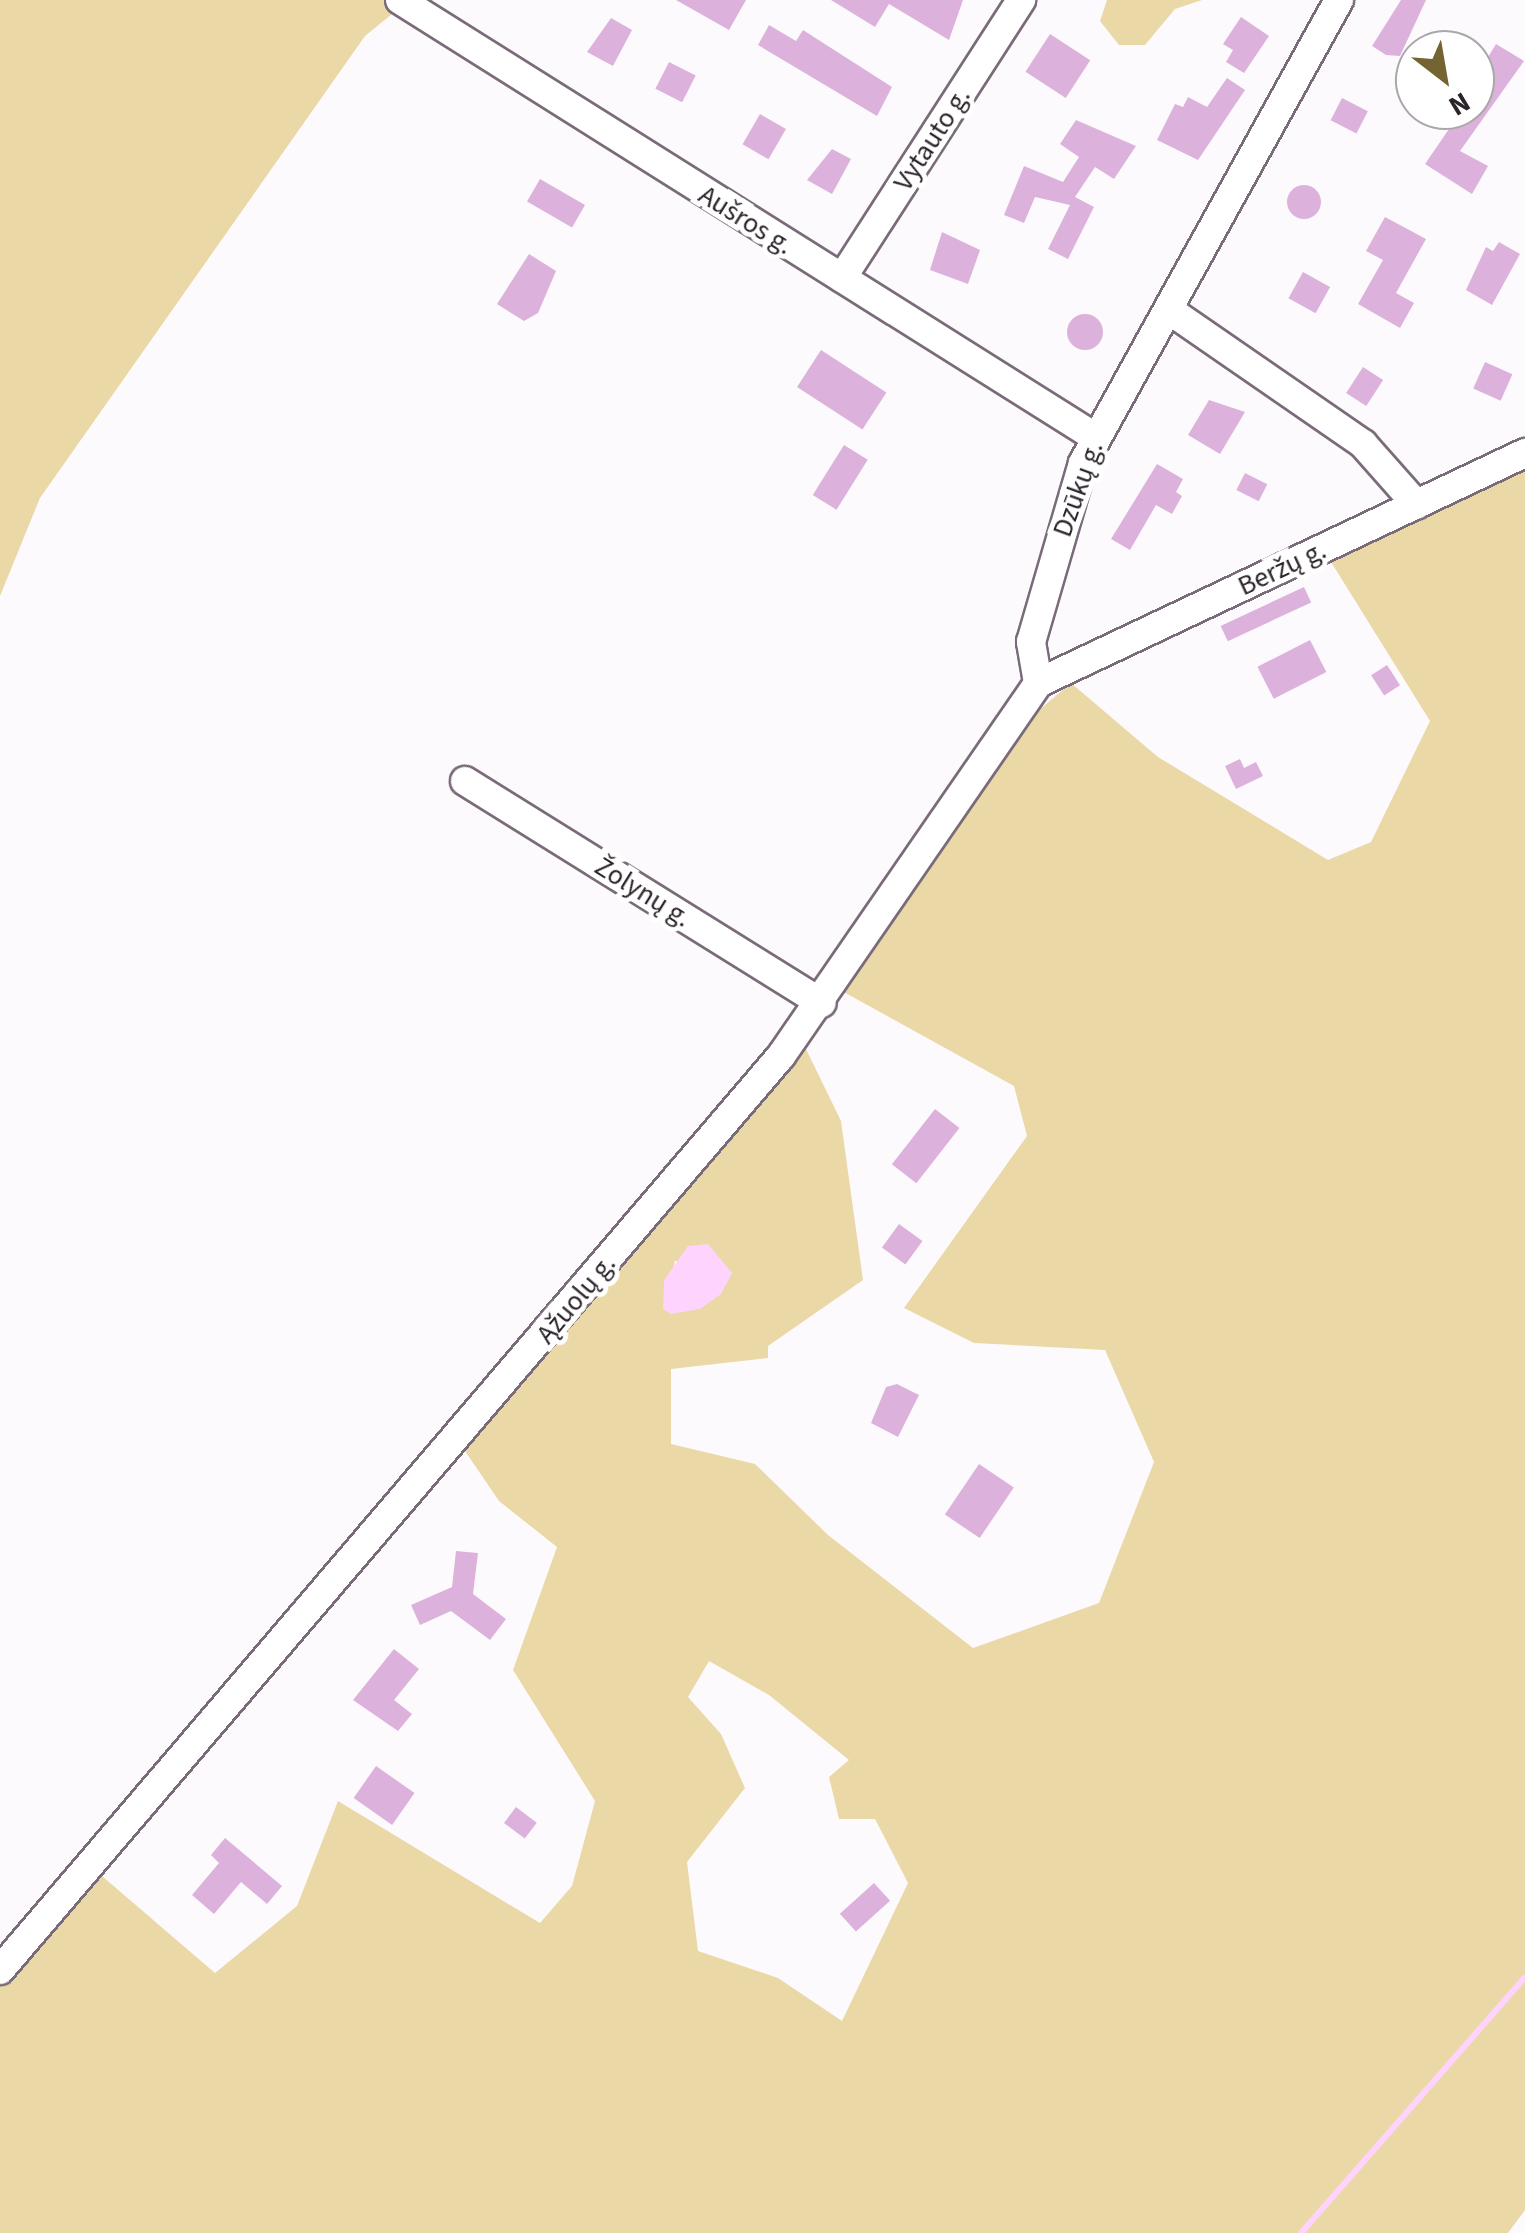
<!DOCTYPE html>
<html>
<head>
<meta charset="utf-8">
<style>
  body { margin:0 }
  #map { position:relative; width:1525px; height:2233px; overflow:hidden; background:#fdfafd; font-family:"Source Sans 3",sans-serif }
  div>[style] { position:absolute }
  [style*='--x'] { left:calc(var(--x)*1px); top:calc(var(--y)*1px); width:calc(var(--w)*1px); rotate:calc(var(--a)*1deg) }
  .green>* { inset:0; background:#ead9a6 }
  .water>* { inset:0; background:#fed3fe }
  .stream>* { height:6px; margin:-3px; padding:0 3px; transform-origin:3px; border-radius:3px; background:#fed3fe }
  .building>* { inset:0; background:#dcb2dc; transform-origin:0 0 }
  .round { border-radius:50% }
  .roads { filter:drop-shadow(2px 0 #7a6b7a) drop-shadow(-2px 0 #7a6b7a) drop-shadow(0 2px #7a6b7a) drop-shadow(0 -2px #7a6b7a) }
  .minor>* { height:28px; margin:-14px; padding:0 14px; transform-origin:14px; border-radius:14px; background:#fff }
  span { translate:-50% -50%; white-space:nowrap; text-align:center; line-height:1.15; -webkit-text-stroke:10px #fff; paint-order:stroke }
  .street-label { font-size:28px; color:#2b242a }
  .north { position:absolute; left:1395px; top:30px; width:100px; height:100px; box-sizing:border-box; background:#fff; border:2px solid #aaa7aa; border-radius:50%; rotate:149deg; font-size:28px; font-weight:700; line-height:40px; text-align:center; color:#2b242a }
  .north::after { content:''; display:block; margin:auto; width:35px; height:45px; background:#746432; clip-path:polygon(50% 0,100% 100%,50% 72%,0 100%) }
</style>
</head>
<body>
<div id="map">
  <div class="green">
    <div style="clip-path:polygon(0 0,385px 0,392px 14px,365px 36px,40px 498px,0 596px)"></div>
    <div style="clip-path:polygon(1107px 0,1202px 0,1175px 9px,1145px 45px,1119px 45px,1100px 21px)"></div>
    <div style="clip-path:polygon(evenodd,1525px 467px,1525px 2210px,1508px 2233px,0 2233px,0 1986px,95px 1870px,215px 1973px,297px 1906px,338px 1801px,540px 1923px,572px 1886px,595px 1801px,513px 1670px,557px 1547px,499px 1501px,465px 1451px,804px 1045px,841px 1121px,863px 1280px,768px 1346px,768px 1358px,671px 1369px,671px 1444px,755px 1464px,828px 1535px,973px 1648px,1099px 1603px,1154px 1462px,1105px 1350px,974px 1343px,904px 1308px,1027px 1136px,1014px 1086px,840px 990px,1025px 722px,1071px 683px,1158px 757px,1328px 860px,1371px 842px,1430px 721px,1331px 562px,1525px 467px,675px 1261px,732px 1272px,699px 1309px,663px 1309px,675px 1261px,1525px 467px,709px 1661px,769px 1695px,849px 1760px,829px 1777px,839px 1819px,875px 1819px,908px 1883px,842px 2021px,778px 1978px,698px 1951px,687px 1862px,745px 1788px,721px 1734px,688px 1697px,709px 1661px)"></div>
  </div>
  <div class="water">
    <div style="clip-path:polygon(708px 1244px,732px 1273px,721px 1294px,700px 1309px,671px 1314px,663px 1309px,664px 1280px,688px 1246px)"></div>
  </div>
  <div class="stream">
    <div style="--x:1301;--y:2233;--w:340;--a:-48.8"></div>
  </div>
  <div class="building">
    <div style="clip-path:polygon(676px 0,746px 0,729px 30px)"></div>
    <div style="clip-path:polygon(831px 0,963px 0,949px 40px,889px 4px,875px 27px)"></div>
    <div style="clip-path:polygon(1401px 0,1426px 0,1400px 56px,1386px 55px,1372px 46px)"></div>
    <div style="clip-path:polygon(1241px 17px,1269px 36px,1244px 73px,1226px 62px,1233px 50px,1223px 44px)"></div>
    <div style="clip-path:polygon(611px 18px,632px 30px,613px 66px,587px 52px)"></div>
    <div style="clip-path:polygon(769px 25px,796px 41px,803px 30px,892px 87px,877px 116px,758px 45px)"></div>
    <div style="left:1050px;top:34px;width:48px;height:45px;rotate:33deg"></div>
    <div style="clip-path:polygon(1496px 44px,1524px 61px,1460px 151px,1488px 166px,1472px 194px,1425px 164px,1462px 110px,1475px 110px,1475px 92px,1489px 72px,1482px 67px)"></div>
    <div style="left:669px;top:62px;width:30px;height:30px;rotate:27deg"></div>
    <div style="clip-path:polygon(1227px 78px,1245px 90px,1198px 160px,1157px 140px,1175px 104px,1183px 107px,1188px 97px,1207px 107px)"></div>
    <div style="left:1342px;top:98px;width:29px;height:25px;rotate:27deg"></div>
    <div style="left:760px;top:114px;width:30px;height:35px;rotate:30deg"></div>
    <div style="clip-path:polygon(1076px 120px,1136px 146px,1114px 179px,1095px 167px,1075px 197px,1094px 207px,1068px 259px,1048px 249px,1070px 205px,1035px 197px,1024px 223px,1004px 215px,1024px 166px,1063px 182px,1079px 157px,1060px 144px)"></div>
    <div style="clip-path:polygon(832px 149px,851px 159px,832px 194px,807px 180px)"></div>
    <div style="left:540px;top:179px;width:52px;height:26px;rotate:30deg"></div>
    <div class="round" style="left:1287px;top:185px;width:34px;height:34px"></div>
    <div style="clip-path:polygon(1385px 217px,1426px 239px,1396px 293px,1414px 303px,1400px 328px,1358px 304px,1383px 260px,1366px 251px)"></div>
    <div style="clip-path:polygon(942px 232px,980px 250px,968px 284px,930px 270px)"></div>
    <div style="clip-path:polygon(1499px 242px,1520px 254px,1492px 305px,1466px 290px,1486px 247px,1493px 251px)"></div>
    <div style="clip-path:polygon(529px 254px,556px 271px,538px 313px,524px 321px,497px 304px)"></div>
    <div style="left:1303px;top:272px;width:31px;height:30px;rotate:29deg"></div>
    <div class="round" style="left:1067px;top:314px;width:36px;height:36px"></div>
    <div style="left:821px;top:350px;width:78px;height:44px;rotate:33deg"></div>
    <div style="left:1485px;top:362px;width:30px;height:29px;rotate:24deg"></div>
    <div style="left:1363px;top:367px;width:24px;height:31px;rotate:33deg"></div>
    <div style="clip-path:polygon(1209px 400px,1245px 412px,1220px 454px,1188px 435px)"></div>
    <div style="left:844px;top:445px;width:28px;height:59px;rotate:32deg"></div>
    <div style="clip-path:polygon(1157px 464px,1183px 479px,1176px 492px,1182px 496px,1172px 514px,1156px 505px,1130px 550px,1111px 539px)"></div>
    <div style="left:1245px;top:473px;width:25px;height:19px;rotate:27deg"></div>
    <div style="left:1304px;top:587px;width:17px;height:92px;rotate:65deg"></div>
    <div style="left:1310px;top:640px;width:36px;height:59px;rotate:63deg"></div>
    <div style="left:1387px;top:665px;width:24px;height:19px;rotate:57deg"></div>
    <div style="clip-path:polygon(1240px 759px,1244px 768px,1256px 762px,1263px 776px,1236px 789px,1225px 766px)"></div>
    <div style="left:935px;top:1109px;width:31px;height:70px;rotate:38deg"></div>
    <div style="left:899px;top:1224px;width:29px;height:29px;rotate:36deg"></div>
    <div style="clip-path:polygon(897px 1384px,919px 1395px,898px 1437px,871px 1423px,886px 1387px)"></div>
    <div style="left:979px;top:1464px;width:42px;height:61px;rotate:34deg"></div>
    <div style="clip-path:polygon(456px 1551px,478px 1553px,473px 1594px,506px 1619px,490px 1640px,451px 1611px,420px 1625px,411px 1605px,452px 1587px)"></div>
    <div style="clip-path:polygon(394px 1649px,419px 1669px,394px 1700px,412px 1714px,398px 1731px,353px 1700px)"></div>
    <div style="left:376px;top:1766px;width:47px;height:39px;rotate:35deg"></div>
    <div style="left:516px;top:1807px;width:26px;height:20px;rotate:37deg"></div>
    <div style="clip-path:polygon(225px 1838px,282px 1886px,267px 1904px,241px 1882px,214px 1914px,192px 1895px,219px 1863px,211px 1855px)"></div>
    <div style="left:874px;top:1883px;width:24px;height:46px;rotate:48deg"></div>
  </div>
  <div class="roads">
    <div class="minor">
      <div style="--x:400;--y:0;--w:821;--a:32.16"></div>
      <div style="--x:842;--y:278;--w:331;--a:-57.2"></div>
      <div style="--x:1169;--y:310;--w:236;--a:34.6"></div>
      <div style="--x:1363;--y:444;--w:81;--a:48.5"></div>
      <div style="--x:1038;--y:683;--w:42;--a:-99.7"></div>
      <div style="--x:1031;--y:642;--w:186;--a:-73.8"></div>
      <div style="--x:1083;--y:463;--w:529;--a:-61.06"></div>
      <div style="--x:465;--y:781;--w:420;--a:31.9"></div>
      <div style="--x:0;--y:1970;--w:1202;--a:-49.49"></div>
      <div style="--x:781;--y:1056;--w:453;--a:-55.4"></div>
      <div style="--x:1038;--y:683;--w:539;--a:-25.28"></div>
    </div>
  </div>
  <div class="street-label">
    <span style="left:932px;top:139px;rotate:-57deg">Vytauto g.</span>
    <span style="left:746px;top:220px;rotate:32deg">Aušros g.</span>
    <span style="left:1078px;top:489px;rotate:-70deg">Dzūkų g.</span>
    <span style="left:1282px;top:568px;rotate:-25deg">Beržų g.</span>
    <span style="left:643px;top:892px;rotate:32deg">Žolynų g.</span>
    <span style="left:576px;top:1299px;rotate:-50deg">Ąžuolų g.</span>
  </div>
  <div class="north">N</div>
</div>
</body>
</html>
